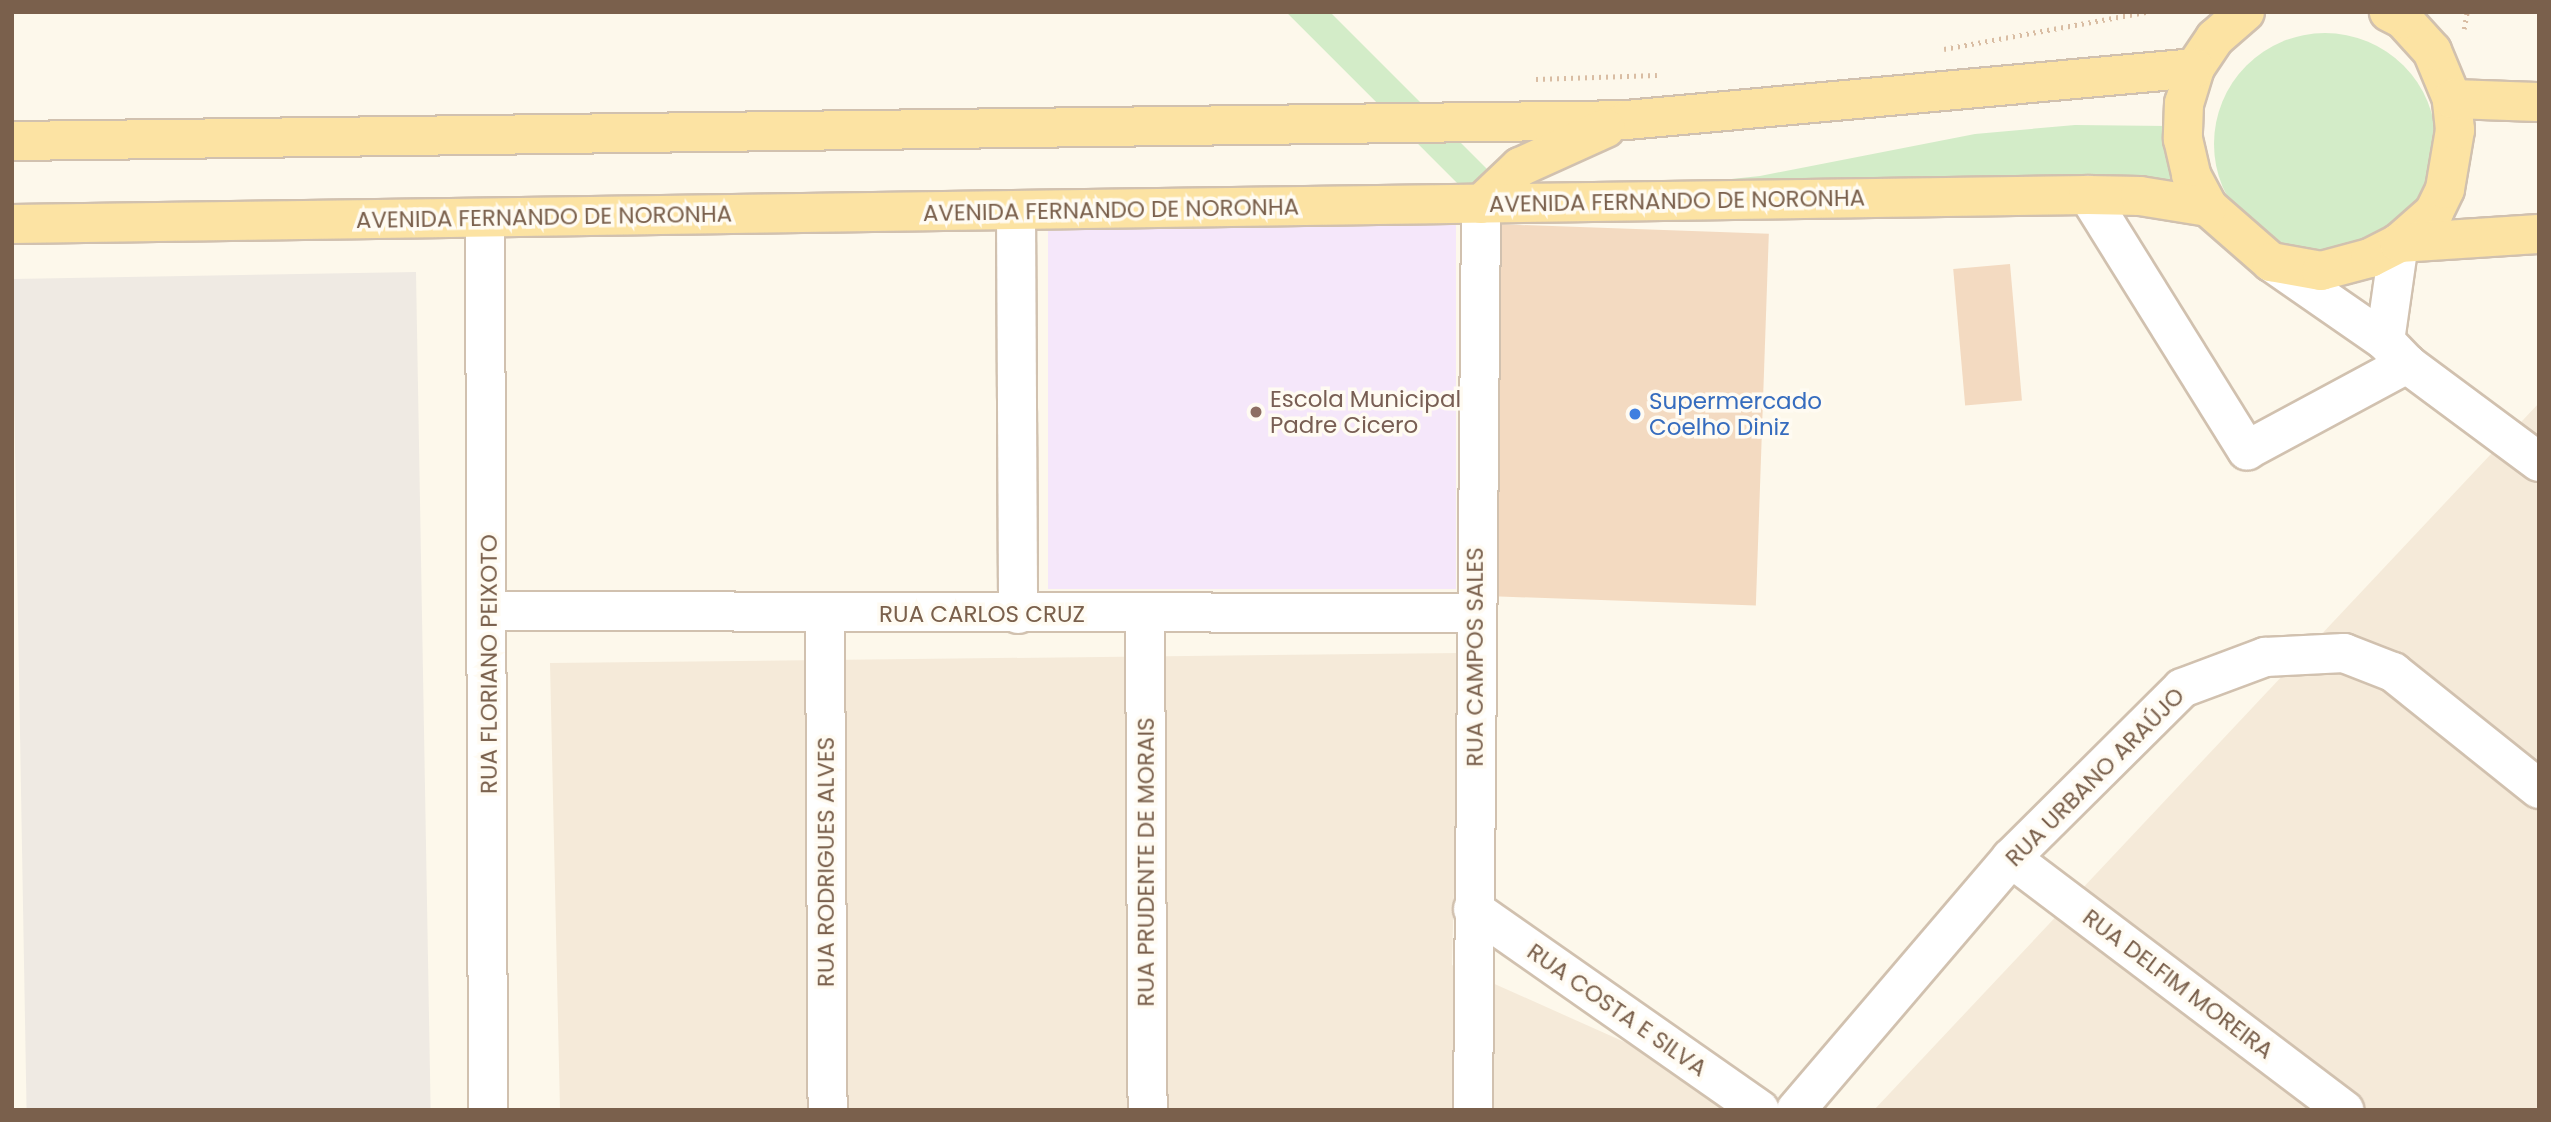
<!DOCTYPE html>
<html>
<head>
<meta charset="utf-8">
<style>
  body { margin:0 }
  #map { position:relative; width:2551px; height:1122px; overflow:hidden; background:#fdf8eb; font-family:Poppins,sans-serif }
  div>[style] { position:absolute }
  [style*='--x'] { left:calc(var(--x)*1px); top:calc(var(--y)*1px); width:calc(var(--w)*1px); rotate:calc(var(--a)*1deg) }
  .residential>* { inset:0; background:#f5ead9 }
  .industrial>* { inset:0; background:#efeae3; transform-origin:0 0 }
  .education>* { inset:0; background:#f5e7fa; transform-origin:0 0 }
  .green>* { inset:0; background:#d3ecc8; transform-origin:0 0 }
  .round { border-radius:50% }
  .building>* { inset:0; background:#f3dac1; transform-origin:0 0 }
  .path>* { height:4.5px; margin-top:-2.25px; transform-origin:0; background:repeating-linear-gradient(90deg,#d9bda3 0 2px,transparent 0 7px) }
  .roads { filter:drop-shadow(2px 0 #d1c1af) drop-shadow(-2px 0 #d1c1af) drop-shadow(0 2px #d1c1af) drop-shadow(0 -2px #d1c1af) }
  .minor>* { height:38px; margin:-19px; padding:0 19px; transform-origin:19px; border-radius:19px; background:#fff }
  .major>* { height:38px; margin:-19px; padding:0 19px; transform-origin:19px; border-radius:19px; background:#fce3a3 }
  .dots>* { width:19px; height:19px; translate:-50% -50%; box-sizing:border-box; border:4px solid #fffbf2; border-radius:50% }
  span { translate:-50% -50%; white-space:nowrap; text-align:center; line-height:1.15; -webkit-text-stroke:7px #fffbf2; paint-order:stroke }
  .street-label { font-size:23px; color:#7a604c }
  .education-label { font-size:23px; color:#785e54 }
  .left { translate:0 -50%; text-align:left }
  .shop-label { font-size:23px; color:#366cbe }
  .frame { position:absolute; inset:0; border:14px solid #7a604c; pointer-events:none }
</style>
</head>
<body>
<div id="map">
  <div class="residential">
    <div style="clip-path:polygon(2539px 403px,2539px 1110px,1874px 1110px)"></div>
    <div style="clip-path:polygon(1460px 653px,1452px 965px,1777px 1110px,560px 1110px,550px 663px)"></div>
  </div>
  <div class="industrial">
    <div style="left:416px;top:272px;width:838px;height:404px;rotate:89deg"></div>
  </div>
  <div class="education">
    <div style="left:1456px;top:225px;width:364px;height:408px;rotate:90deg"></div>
  </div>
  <div class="green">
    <div class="round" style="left:2214px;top:33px;width:222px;height:222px"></div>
    <div style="clip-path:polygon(2075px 125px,2168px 126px,2176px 190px,1588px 194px,1760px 176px,1975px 134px)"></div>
    <div style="left:1488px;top:170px;width:31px;height:1476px;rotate:135deg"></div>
  </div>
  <div class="building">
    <div style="left:1493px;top:224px;width:276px;height:372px;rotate:2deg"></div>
    <div style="left:2010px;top:264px;width:137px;height:57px;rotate:85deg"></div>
  </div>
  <div class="path">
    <div style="--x:2464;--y:29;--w:17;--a:-80"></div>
    <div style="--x:1944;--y:49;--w:205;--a:-10.4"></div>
    <div style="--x:1536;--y:79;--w:121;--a:-1.9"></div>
  </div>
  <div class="roads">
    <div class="minor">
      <div style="--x:2088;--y:195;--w:301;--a:58.1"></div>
      <div style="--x:2247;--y:450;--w:182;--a:-28.3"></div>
      <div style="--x:1016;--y:212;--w:402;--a:89.7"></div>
      <div style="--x:485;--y:218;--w:892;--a:89.81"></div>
      <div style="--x:2271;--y:262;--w:139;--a:34.7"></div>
      <div style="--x:2385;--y:341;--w:32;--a:46"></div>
      <div style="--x:2407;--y:364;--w:164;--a:36.6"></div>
      <div style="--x:2385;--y:341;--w:99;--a:-81.9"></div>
      <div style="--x:490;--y:611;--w:985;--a:0.12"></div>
      <div style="--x:1145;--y:614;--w:496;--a:89.7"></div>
      <div style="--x:825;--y:615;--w:495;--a:89.7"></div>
      <div style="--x:2011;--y:858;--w:418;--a:37.1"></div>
      <div style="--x:1473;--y:909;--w:350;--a:35"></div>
      <div style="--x:1473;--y:1110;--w:906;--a:-89.49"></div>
      <div style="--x:1796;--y:1110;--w:331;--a:-49.5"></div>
      <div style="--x:2011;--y:858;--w:241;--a:-44.8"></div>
      <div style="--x:2182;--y:688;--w:89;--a:-20.5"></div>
      <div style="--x:2265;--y:657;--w:79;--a:-2.9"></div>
      <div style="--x:2344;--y:653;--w:53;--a:21.2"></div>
      <div style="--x:2393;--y:672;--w:187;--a:38.7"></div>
    </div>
    <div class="major">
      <div style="--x:2245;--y:12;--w:40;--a:139"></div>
      <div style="--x:2215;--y:38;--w:36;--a:124"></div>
      <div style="--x:2195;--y:68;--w:37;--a:107"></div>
      <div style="--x:2184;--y:103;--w:36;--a:92"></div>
      <div style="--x:2183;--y:139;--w:37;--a:77"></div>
      <div style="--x:2191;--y:175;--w:36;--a:62"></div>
      <div style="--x:2208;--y:207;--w:84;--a:41.1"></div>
      <div style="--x:2271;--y:262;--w:51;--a:10.2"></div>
      <div style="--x:2321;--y:271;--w:51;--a:-14.9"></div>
      <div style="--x:2370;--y:258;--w:33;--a:-27"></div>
      <div style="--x:2399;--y:243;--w:47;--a:-41.5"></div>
      <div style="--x:2434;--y:212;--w:25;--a:-64"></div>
      <div style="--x:2445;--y:189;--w:60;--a:-80.4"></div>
      <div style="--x:2455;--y:130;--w:31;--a:-96"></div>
      <div style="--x:2452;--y:99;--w:52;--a:-112.6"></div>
      <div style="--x:2432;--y:51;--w:43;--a:-132.2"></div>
      <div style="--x:2403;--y:19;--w:16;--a:-153"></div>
      <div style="--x:2452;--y:99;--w:87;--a:2"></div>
      <div style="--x:12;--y:141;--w:1615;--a:-0.74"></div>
      <div style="--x:1627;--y:120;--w:570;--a:-5.23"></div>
      <div style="--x:1481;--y:204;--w:54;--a:-43.5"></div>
      <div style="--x:1520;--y:167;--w:94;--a:-24.4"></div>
      <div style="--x:12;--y:224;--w:2076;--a:-0.8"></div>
      <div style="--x:2088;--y:195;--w:52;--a:1.1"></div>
      <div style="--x:2140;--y:196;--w:69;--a:9.2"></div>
      <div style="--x:2399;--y:243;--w:140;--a:-3.7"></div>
    </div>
  </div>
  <div class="dots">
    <div style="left:1256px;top:412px;background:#8d6e63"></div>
    <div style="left:1635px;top:414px;background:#3f7fe0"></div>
  </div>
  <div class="street-label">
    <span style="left:1677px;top:201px;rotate:-1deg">AVENIDA FERNANDO DE NORONHA</span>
    <span style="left:1111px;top:210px;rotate:-1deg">AVENIDA FERNANDO DE NORONHA</span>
    <span style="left:544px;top:217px;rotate:-1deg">AVENIDA FERNANDO DE NORONHA</span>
    <span style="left:982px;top:614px">RUA CARLOS CRUZ</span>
    <span style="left:1475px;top:657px;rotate:-90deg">RUA CAMPOS SALES</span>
    <span style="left:489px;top:664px;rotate:-90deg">RUA FLORIANO PEIXOTO</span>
    <span style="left:2095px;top:777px;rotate:-45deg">RUA URBANO ARAÚJO</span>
    <span style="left:826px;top:862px;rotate:-90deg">RUA RODRIGUES ALVES</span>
    <span style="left:1146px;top:862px;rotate:-90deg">RUA PRUDENTE DE MORAIS</span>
    <span style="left:2178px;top:984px;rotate:37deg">RUA DELFIM MOREIRA</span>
    <span style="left:1617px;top:1010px;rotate:35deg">RUA COSTA E SILVA</span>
  </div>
  <div class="education-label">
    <span class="left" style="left:1270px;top:412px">Escola Municipal<br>Padre Cicero</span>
  </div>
  <div class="shop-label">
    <span class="left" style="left:1649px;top:414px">Supermercado<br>Coelho Diniz</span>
  </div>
  <div class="frame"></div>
</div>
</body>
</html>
